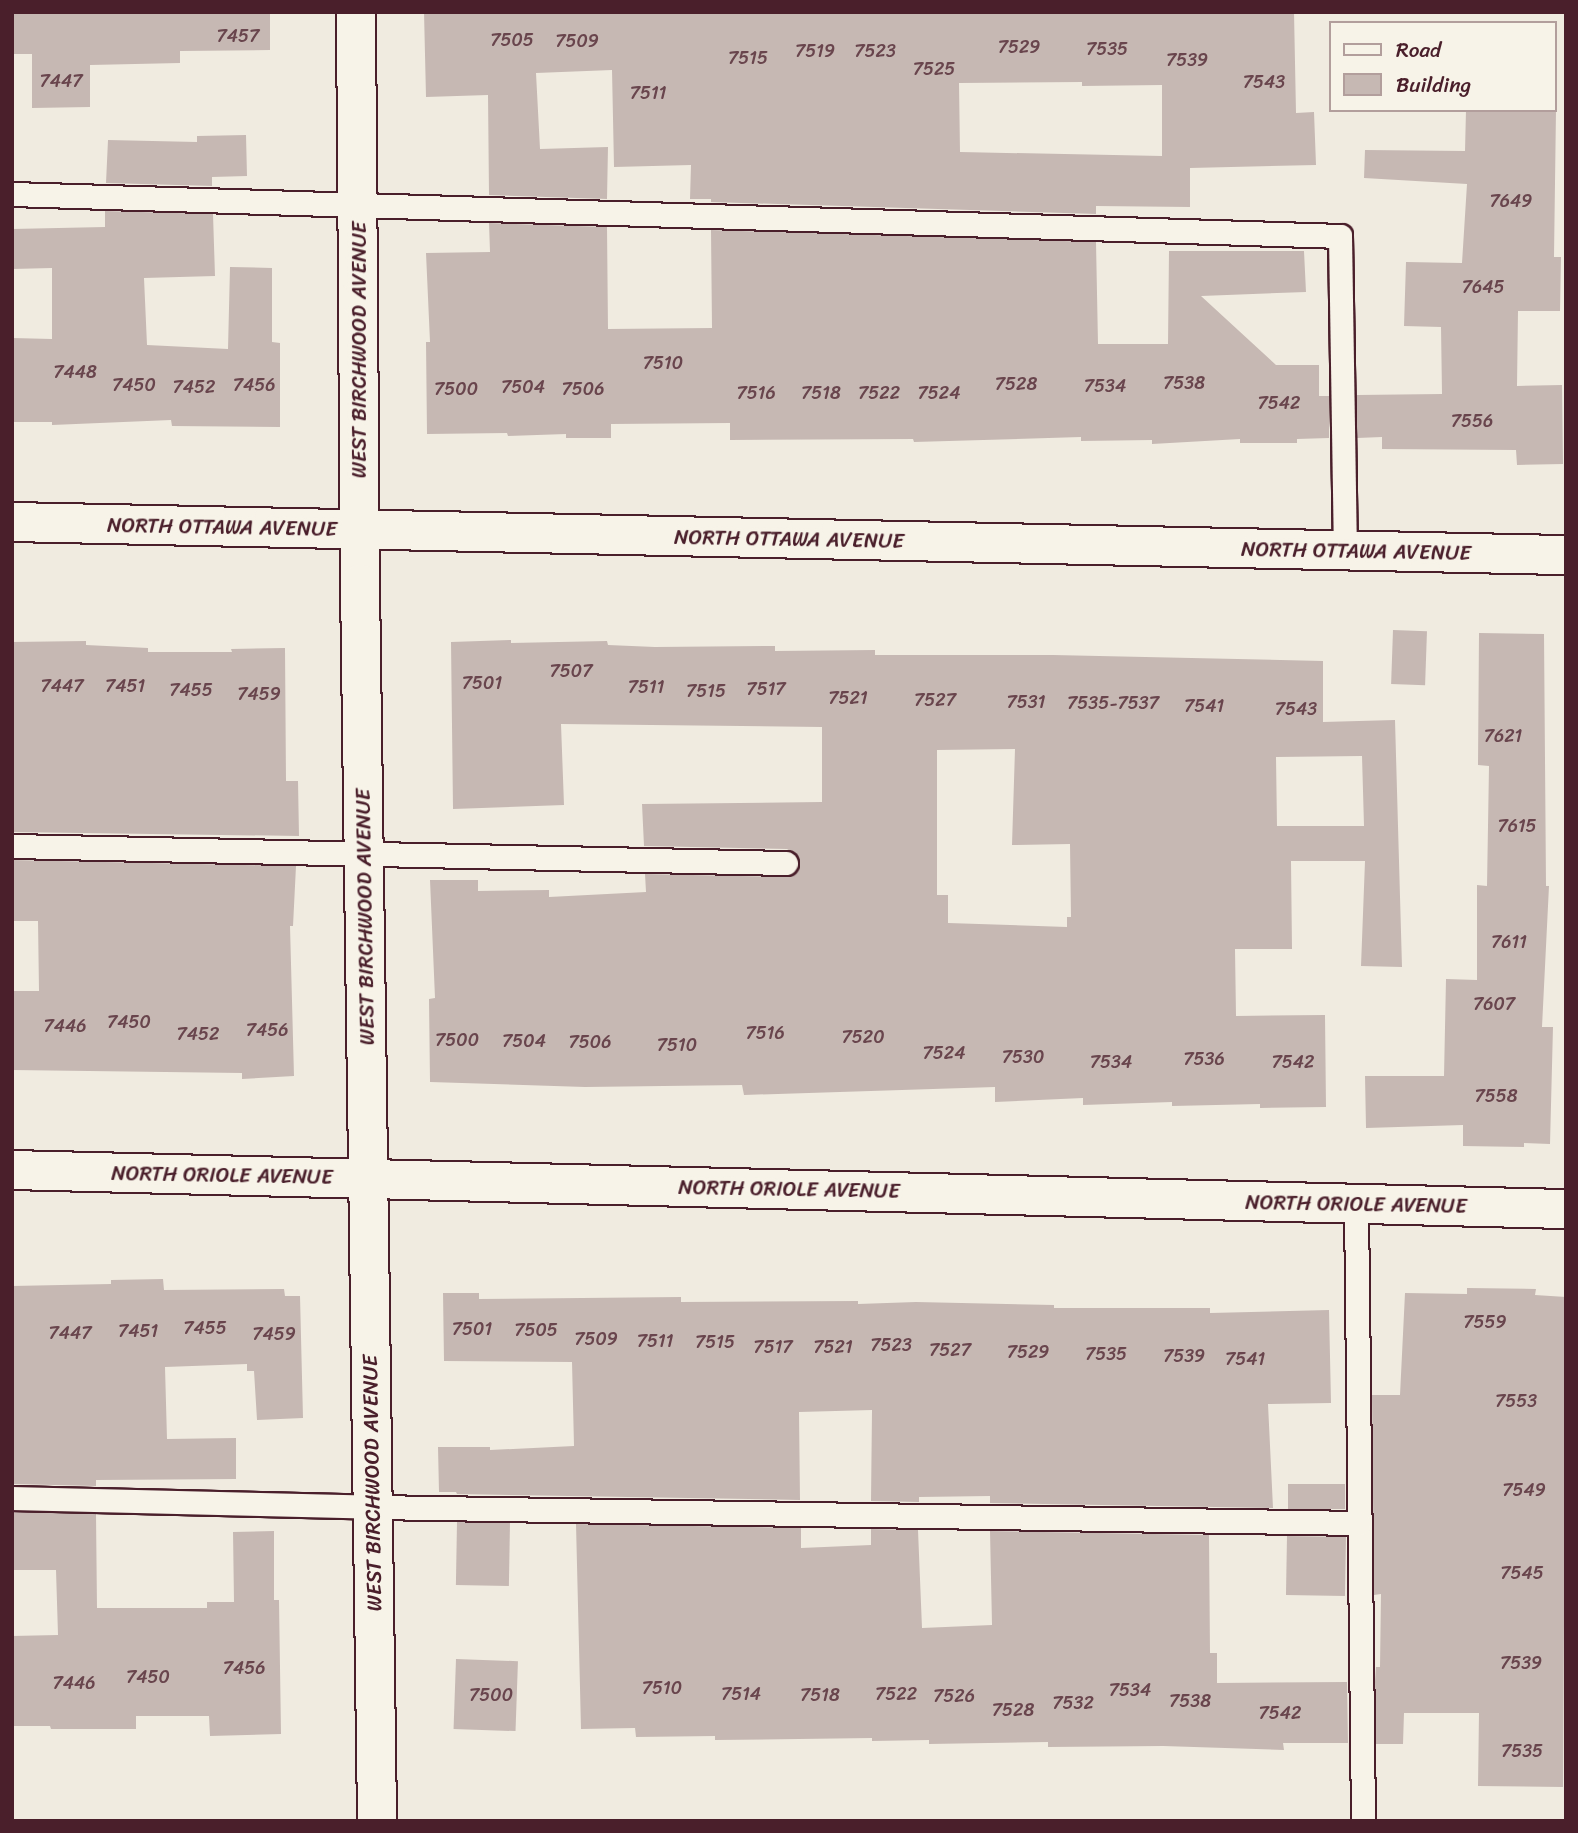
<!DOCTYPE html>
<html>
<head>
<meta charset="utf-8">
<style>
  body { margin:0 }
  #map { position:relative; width:1578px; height:1833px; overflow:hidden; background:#f0ebe0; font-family:Sriracha,sans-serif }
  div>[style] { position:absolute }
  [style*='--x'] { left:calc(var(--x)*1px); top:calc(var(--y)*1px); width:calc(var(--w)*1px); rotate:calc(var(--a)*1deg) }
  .building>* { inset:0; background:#c6b8b3; transform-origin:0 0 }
  .roads { filter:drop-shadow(2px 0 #4a1f2b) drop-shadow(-2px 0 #4a1f2b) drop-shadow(0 2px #4a1f2b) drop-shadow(0 -2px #4a1f2b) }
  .lane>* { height:23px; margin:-11.5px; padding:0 11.5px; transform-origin:11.5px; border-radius:11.5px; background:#f7f3e8 }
  .street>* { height:38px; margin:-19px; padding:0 19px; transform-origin:19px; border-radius:19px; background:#f7f3e8 }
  span { translate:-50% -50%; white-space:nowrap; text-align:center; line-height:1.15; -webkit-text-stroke:7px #f7f3e8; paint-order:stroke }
  .number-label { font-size:18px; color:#69454d }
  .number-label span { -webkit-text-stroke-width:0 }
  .street-label { font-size:21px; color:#4a1f2b }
  .frame { position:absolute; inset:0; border:14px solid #4a1f2b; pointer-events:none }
  .legend { position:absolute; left:1329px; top:21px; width:228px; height:91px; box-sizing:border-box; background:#f7f3e8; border:2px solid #b29e9c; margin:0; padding:9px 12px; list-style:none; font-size:21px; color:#4a1f2b }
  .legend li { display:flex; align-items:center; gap:14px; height:35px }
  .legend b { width:35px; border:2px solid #b29e9c }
</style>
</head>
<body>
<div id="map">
  <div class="building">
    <div style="clip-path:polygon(12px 12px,270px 12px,270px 50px,180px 51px,180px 63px,90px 65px,90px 107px,32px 108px,32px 54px,12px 54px)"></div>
    <div style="clip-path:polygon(evenodd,424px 12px,1294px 12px,1296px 113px,1314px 112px,1316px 165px,1190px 168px,1190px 207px,1096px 206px,1096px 214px,711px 202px,711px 199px,690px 199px,691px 165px,614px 167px,612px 70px,536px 73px,540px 149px,608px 147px,607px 199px,489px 195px,488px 95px,426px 97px,424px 12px,1082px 82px,1082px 86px,1162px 85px,1162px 156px,960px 152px,959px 83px,1082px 82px)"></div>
    <div style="clip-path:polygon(1466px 110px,1556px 110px,1554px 257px,1561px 257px,1560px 311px,1518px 311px,1517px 386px,1562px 385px,1563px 464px,1517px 465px,1516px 450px,1382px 449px,1382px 437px,1357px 438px,1357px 395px,1442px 394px,1441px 327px,1404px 326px,1406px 262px,1462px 263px,1467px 184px,1364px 178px,1365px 150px,1465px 151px)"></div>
    <div style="clip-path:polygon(246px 135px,247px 176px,212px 177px,212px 186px,106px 183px,108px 140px,197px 142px,197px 136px)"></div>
    <div style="clip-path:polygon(105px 211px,213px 214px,215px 276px,144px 278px,147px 345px,228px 349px,230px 267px,272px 268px,272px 342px,280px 343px,280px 427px,172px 426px,171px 420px,52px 425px,52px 422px,12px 422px,12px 338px,52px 339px,52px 268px,12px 269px,12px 229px,105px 227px)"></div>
    <div style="clip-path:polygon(489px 223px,607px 227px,608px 329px,712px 328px,711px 230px,1096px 242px,1098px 344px,1168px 344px,1169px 251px,1304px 251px,1306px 292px,1201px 296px,1276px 365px,1319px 365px,1319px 396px,1329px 396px,1329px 438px,1297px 439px,1297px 443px,1240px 443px,1240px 439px,1152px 444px,1152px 440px,1081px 441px,1081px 437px,914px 442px,913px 439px,730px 440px,730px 423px,611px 424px,611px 438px,566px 438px,566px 434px,508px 436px,507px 433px,427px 434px,426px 342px,430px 342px,426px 253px,490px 252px)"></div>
    <div style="left:1393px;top:630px;width:34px;height:54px;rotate:2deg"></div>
    <div style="clip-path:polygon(1479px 633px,1544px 634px,1546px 886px,1549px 886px,1542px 1027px,1553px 1027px,1550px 1144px,1524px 1143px,1524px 1147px,1463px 1146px,1463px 1125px,1366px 1128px,1365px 1076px,1444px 1076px,1446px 979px,1477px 980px,1477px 885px,1487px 886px,1489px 766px,1478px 765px)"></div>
    <div style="clip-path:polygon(evenodd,511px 640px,511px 643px,607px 641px,608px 645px,655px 647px,775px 646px,775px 651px,875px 650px,875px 655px,1053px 655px,1323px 661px,1323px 722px,1395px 720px,1402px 967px,1361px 966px,1365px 861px,1291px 861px,1292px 949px,1235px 949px,1236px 1016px,1325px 1015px,1326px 1107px,1260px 1108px,1260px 1104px,1172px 1106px,1172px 1102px,1083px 1105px,1083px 1098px,995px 1102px,995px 1087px,744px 1095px,742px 1085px,585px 1087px,430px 1082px,429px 999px,435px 998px,430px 880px,478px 880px,478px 891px,549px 890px,549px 897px,646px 892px,645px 874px,786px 877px,798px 871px,800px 863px,798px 856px,787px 849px,644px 846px,642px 804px,822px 802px,822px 727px,561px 724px,564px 805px,453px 809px,451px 642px,511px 640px,1015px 749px,1012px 845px,1070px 844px,1071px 917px,1067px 917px,1067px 927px,948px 923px,948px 895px,937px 895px,937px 750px,1015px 749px,511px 640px,1362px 756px,1364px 826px,1277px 826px,1276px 757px,1362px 756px)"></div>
    <div style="clip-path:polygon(86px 641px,86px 645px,148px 648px,148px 652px,232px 652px,231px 649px,285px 648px,286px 781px,298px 781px,299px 836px,12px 832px,12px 642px)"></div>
    <div style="clip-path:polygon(12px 860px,296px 866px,293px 926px,290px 926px,294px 1076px,242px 1079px,242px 1073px,12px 1070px,12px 991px,39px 991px,38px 921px,12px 921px)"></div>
    <div style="clip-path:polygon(163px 1279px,164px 1290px,284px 1289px,285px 1296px,300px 1296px,303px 1418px,257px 1420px,254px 1371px,247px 1371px,247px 1364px,165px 1367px,167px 1439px,236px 1438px,236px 1479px,96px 1480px,96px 1486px,12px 1484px,12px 1286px,111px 1284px,111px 1280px)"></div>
    <div style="clip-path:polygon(1467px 1288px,1536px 1289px,1535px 1295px,1566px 1297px,1563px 1787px,1478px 1786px,1479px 1713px,1404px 1713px,1403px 1744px,1376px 1744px,1375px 1681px,1376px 1667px,1380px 1667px,1381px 1594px,1374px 1595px,1372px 1395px,1400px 1395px,1405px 1293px,1467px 1294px)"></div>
    <div style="clip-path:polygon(443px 1293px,479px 1293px,479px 1299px,681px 1297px,681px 1302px,858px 1301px,858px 1304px,916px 1302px,1054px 1305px,1054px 1308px,1210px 1308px,1210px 1313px,1329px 1310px,1331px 1403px,1268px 1404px,1273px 1508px,990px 1503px,990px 1496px,919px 1497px,919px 1502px,871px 1501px,872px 1410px,799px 1412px,800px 1500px,457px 1494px,456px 1492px,439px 1492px,438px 1447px,490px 1447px,490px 1450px,574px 1446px,572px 1362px,444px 1361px)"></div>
    <div style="left:1345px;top:1484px;width:25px;height:57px;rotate:90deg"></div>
    <div style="clip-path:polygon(12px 1512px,96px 1514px,97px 1608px,207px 1608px,207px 1602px,234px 1602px,233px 1532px,274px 1531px,274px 1600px,279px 1600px,281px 1734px,210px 1736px,209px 1716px,136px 1716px,136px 1729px,51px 1729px,50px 1726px,12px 1726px,12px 1636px,58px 1635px,56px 1570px,12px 1570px)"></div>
    <div style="left:457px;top:1522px;width:53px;height:63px;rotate:1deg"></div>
    <div style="clip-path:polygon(576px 1524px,801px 1528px,801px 1548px,871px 1545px,871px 1529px,918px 1530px,922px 1628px,992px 1625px,990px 1531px,1209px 1535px,1210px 1653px,1217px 1653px,1217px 1683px,1347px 1682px,1348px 1743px,1283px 1743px,1284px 1750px,1163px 1746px,1048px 1747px,1048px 1742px,929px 1744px,929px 1740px,872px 1741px,872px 1738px,715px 1740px,715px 1736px,636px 1737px,635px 1728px,581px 1729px)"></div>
    <div style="left:1287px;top:1536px;width:59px;height:59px;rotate:1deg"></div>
    <div style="left:456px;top:1659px;width:62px;height:70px;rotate:2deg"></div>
  </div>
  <div class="roads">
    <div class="lane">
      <div style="--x:12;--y:194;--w:1329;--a:1.81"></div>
      <div style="--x:1340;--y:236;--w:314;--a:89.1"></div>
      <div style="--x:12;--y:846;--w:774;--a:1.26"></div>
      <div style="--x:1356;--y:1204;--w:617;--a:89.35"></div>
      <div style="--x:12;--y:1498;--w:361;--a:1.4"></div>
      <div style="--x:373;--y:1507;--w:986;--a:0.93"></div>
    </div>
    <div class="street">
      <div style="--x:356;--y:12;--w:572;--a:89.6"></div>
      <div style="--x:360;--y:584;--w:1237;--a:89.21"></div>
      <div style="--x:12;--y:522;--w:1554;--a:1.22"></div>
      <div style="--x:12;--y:1170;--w:1554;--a:1.44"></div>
    </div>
  </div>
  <div class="number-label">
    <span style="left:238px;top:36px">7457</span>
    <span style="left:512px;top:40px">7505</span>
    <span style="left:577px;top:41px">7509</span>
    <span style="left:1019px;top:47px">7529</span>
    <span style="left:1107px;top:49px">7535</span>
    <span style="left:815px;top:51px">7519</span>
    <span style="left:875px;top:51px">7523</span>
    <span style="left:748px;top:58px">7515</span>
    <span style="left:1187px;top:60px">7539</span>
    <span style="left:934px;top:69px">7525</span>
    <span style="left:61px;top:81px">7447</span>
    <span style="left:1264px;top:82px">7543</span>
    <span style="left:648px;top:93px">7511</span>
    <span style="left:1511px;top:201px">7649</span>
    <span style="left:1483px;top:287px">7645</span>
    <span style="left:663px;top:363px">7510</span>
    <span style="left:75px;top:372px">7448</span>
    <span style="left:1184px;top:383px">7538</span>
    <span style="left:1016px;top:384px">7528</span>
    <span style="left:134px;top:385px">7450</span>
    <span style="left:254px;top:385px">7456</span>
    <span style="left:1105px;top:386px">7534</span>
    <span style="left:194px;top:387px">7452</span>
    <span style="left:523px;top:387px">7504</span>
    <span style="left:456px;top:389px">7500</span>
    <span style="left:583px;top:389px">7506</span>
    <span style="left:756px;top:393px">7516</span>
    <span style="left:821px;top:393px">7518</span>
    <span style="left:879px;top:393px">7522</span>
    <span style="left:939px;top:393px">7524</span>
    <span style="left:1279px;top:403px">7542</span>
    <span style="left:1472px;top:421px">7556</span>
    <span style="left:571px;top:671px">7507</span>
    <span style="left:482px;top:683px">7501</span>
    <span style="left:62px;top:686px">7447</span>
    <span style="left:125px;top:686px">7451</span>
    <span style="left:646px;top:687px">7511</span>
    <span style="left:766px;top:689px">7517</span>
    <span style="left:191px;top:690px">7455</span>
    <span style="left:706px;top:691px">7515</span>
    <span style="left:259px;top:694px">7459</span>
    <span style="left:848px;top:698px">7521</span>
    <span style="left:935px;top:700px">7527</span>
    <span style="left:1026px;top:702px">7531</span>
    <span style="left:1113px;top:703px">7535-7537</span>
    <span style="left:1204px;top:706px">7541</span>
    <span style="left:1296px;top:709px">7543</span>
    <span style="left:1503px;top:736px">7621</span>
    <span style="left:1517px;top:826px">7615</span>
    <span style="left:1509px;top:942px">7611</span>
    <span style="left:1494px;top:1004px">7607</span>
    <span style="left:129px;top:1022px">7450</span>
    <span style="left:65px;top:1026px">7446</span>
    <span style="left:267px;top:1030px">7456</span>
    <span style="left:765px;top:1033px">7516</span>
    <span style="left:198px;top:1034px">7452</span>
    <span style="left:863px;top:1037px">7520</span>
    <span style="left:457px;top:1040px">7500</span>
    <span style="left:524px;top:1041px">7504</span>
    <span style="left:590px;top:1042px">7506</span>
    <span style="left:677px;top:1045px">7510</span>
    <span style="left:944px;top:1053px">7524</span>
    <span style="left:1023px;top:1057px">7530</span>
    <span style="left:1204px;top:1059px">7536</span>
    <span style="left:1111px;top:1062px">7534</span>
    <span style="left:1293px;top:1062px">7542</span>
    <span style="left:1496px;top:1096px">7558</span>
    <span style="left:1485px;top:1322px">7559</span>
    <span style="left:205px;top:1328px">7455</span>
    <span style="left:472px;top:1329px">7501</span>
    <span style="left:536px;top:1330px">7505</span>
    <span style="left:138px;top:1331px">7451</span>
    <span style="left:70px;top:1333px">7447</span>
    <span style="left:274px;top:1334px">7459</span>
    <span style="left:596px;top:1339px">7509</span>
    <span style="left:655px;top:1341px">7511</span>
    <span style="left:715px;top:1342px">7515</span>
    <span style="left:891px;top:1345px">7523</span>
    <span style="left:773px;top:1347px">7517</span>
    <span style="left:833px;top:1347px">7521</span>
    <span style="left:950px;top:1350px">7527</span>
    <span style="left:1028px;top:1352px">7529</span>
    <span style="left:1106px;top:1354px">7535</span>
    <span style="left:1184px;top:1356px">7539</span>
    <span style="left:1245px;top:1359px">7541</span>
    <span style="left:1516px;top:1401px">7553</span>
    <span style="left:1524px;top:1490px">7549</span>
    <span style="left:1522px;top:1573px">7545</span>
    <span style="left:1521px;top:1663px">7539</span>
    <span style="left:244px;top:1668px">7456</span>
    <span style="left:148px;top:1677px">7450</span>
    <span style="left:74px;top:1683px">7446</span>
    <span style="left:662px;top:1688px">7510</span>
    <span style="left:1130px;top:1690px">7534</span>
    <span style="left:741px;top:1694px">7514</span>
    <span style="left:896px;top:1694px">7522</span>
    <span style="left:491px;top:1695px">7500</span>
    <span style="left:820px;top:1695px">7518</span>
    <span style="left:954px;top:1696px">7526</span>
    <span style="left:1190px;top:1701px">7538</span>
    <span style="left:1073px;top:1703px">7532</span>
    <span style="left:1013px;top:1710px">7528</span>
    <span style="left:1280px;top:1713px">7542</span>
    <span style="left:1522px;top:1751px">7535</span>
  </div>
  <div class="street-label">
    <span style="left:359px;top:350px;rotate:-90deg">WEST BIRCHWOOD AVENUE</span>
    <span style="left:222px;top:527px;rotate:1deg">NORTH OTTAWA AVENUE</span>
    <span style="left:789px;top:539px;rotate:1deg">NORTH OTTAWA AVENUE</span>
    <span style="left:1356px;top:551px;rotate:1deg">NORTH OTTAWA AVENUE</span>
    <span style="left:365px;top:917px;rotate:-91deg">WEST BIRCHWOOD AVENUE</span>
    <span style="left:222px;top:1175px;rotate:1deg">NORTH ORIOLE AVENUE</span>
    <span style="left:789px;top:1189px;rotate:1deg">NORTH ORIOLE AVENUE</span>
    <span style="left:1356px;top:1204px;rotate:1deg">NORTH ORIOLE AVENUE</span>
    <span style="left:372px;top:1483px;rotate:-91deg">WEST BIRCHWOOD AVENUE</span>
  </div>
  <div class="frame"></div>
  <ul class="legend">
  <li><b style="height:9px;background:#f7f3e8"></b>Road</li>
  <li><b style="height:19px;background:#c6b8b3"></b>Building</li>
  </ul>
</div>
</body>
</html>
